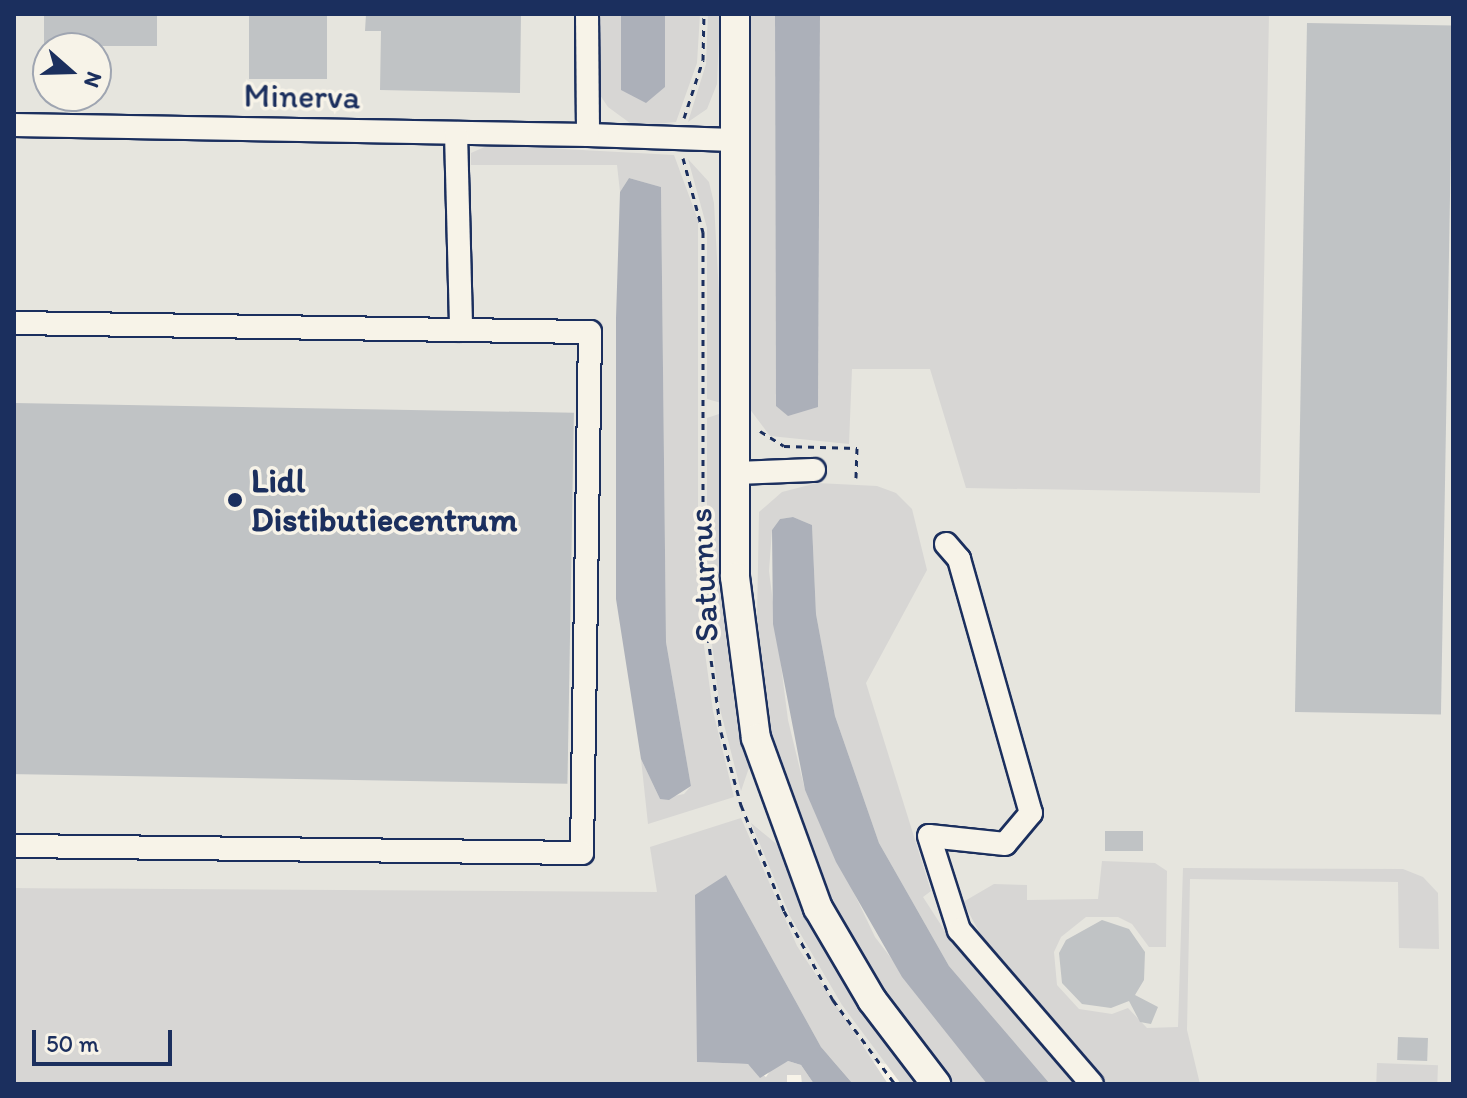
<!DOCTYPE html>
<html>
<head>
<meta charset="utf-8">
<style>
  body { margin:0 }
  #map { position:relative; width:1467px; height:1098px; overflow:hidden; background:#f7f3e8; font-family:Itim,sans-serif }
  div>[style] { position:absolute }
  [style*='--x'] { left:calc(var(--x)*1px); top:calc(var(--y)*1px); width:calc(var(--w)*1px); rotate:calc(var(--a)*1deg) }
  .built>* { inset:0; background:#e6e5de }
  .green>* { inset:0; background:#d7d6d4; transform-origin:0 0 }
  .water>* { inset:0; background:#acb0b9 }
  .building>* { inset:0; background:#c0c3c5; transform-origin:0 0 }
  .path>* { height:3px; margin-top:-1.5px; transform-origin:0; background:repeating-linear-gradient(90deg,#1b2f5e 0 6px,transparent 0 12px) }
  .roads { filter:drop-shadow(2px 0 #1b2f5e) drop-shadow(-2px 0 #1b2f5e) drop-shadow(0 2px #1b2f5e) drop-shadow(0 -2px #1b2f5e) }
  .minor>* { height:22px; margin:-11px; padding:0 11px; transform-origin:11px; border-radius:11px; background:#f7f3e8 }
  .major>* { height:28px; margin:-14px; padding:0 14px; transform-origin:14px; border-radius:14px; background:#f7f3e8 }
  .dots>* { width:22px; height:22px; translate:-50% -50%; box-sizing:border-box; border:4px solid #f7f3e8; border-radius:50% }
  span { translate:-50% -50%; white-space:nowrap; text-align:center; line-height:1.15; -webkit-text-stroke:7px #f7f3e8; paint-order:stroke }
  .street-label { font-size:34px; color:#1b2f5e }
  .poi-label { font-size:34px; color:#1b2f5e; font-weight:700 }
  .left { translate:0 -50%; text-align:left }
  .frame { position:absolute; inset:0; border:16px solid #1b2f5e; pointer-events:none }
  .north { position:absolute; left:32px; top:32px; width:80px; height:80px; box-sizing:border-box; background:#f7f3e8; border:2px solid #9fa5b1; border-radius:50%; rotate:110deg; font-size:22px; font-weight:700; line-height:32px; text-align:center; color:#1b2f5e }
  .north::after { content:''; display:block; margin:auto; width:28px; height:36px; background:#1b2f5e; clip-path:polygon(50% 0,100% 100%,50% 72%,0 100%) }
  .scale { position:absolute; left:32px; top:1030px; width:140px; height:36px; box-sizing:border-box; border:4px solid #1b2f5e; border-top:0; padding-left:10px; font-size:24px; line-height:28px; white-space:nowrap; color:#1b2f5e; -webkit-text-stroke:6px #f7f3e8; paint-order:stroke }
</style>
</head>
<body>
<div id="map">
  <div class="built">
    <div style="clip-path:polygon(evenodd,14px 14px,1453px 14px,1453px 1084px,1027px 1084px,795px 1051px,417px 892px,14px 888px,14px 14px,48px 48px,96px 48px,96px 96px,48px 96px,48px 48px)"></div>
  </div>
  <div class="green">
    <div style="clip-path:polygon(596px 14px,621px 14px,621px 90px,665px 87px,665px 14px,700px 14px,697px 63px,676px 122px,634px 126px,608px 107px,598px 92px)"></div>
    <div style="clip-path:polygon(708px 14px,720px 14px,717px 84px,707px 109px,688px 122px,706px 64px)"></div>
    <div style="clip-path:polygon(748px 14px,775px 14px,776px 406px,818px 406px,820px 14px,1269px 14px,1260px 493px,966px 488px,930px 369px,852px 369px,849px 444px,770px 436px,746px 404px)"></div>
    <div style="clip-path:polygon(489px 145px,674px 155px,698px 220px,698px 602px,713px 711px,734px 797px,648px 824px,641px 759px,660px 799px,684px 794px,691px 786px,666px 642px,661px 187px,629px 178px,620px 192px,617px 165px,471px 165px,471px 153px)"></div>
    <div style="clip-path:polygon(688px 159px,709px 182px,714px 203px,725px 404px,707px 399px,707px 228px)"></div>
    <div style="clip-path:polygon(725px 412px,725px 602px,751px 762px,741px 791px,720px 709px,707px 603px,707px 418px)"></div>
    <div style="clip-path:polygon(817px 483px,877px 486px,896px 493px,912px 509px,927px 570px,866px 683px,931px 891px,923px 897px,952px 942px,1075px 1084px,1050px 1084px,949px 966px,879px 843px,835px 716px,816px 614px,812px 525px,793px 517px,780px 519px,772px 530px,769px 571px,788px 720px,805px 790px,875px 937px,987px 1084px,953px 1084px,897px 1016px,839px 923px,775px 768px,757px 618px,759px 512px,782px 492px)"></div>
    <div style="clip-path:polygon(741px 818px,797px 946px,888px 1084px,853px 1084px,821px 1047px,726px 875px,697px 1062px,748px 1064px,766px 1077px,774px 1065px,788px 1061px,801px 1065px,814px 1084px,802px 1084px,801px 1075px,787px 1075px,787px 1084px,14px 1084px,14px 888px,657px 892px,650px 847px)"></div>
    <div style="clip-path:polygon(751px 823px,779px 846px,805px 904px,920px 1084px,901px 1084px,842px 1005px,790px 916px)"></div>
    <div style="clip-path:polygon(1102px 861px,1155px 863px,1167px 871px,1166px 947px,1149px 947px,1132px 924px,1118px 917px,1086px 917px,1061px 937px,1054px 952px,1057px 985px,1079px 1009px,1112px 1014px,1128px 1008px,1147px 1028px,1178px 1027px,1183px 868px,1403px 869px,1423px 877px,1438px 893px,1439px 949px,1399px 948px,1398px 882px,1190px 879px,1187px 1030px,1200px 1084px,1105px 1084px,990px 952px,963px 902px,994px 884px,1027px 885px,1027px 900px,1098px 899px)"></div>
    <div style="left:1377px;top:1063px;width:61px;height:21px;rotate:2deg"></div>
  </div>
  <div class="water">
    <div style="clip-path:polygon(621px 14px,665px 14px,665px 87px,646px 103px,621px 90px)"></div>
    <div style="clip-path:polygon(775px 14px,820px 14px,818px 407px,788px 416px,776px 406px)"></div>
    <div style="clip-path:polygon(629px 178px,661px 187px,666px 642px,691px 786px,669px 800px,660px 799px,641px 759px,616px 599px,616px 318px,620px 192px)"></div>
    <div style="clip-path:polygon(793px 517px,812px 525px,816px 614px,835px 716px,879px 843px,949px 966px,1050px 1084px,987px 1084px,902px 977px,836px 862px,805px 790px,773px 624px,772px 530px,780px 519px)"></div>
    <div style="clip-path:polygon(726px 875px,821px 1047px,853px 1084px,814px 1084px,801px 1065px,788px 1061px,760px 1078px,748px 1064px,697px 1062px,695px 895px)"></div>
  </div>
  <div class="building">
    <div style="left:44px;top:14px;width:113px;height:32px"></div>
    <div style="left:249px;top:14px;width:78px;height:65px"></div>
    <div style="clip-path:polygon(366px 14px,521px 14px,520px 93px,380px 90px,381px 31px,365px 31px)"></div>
    <div style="left:1307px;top:23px;width:146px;height:689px;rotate:1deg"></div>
    <div style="left:14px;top:403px;width:560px;height:371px;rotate:1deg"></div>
    <div style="left:1105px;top:831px;width:38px;height:20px"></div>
    <div style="clip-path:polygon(1102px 920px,1129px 929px,1145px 952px,1144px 980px,1135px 995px,1158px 1007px,1151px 1024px,1140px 1022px,1129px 1001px,1111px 1008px,1082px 1004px,1062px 983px,1059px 953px,1066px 940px)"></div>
    <div style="left:1398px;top:1037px;width:30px;height:23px;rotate:2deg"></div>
  </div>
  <div class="path">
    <div style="--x:684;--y:118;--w:61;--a:-71.9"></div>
    <div style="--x:703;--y:60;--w:46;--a:-88.8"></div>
    <div style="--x:683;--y:158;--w:77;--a:74.9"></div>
    <div style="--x:703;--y:232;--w:369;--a:90"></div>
    <div style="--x:703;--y:601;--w:132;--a:82.2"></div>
    <div style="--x:721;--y:732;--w:76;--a:74.7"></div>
    <div style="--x:741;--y:805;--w:114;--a:67.9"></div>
    <div style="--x:784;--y:911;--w:102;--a:61.2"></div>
    <div style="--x:833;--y:1000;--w:104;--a:53.6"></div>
    <div style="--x:760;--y:431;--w:28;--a:32"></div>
    <div style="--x:784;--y:446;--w:73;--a:1.6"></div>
    <div style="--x:857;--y:448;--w:30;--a:92"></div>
  </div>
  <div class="roads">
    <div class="minor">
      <div style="--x:587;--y:14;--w:121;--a:89.5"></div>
      <div style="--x:588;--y:135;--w:145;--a:2"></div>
      <div style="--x:14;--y:125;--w:574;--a:1"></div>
      <div style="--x:456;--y:133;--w:197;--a:88.5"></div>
      <div style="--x:14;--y:323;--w:576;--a:0.9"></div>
      <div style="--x:590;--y:332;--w:521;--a:90.88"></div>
      <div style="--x:582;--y:853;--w:568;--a:-179.29"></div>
      <div style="--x:735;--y:473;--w:79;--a:-2.2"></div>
      <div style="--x:946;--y:544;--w:20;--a:49"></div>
      <div style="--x:959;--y:559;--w:264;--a:74.2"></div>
      <div style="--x:1031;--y:813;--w:40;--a:130"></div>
      <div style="--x:1005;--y:844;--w:76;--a:-174"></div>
      <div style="--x:929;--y:836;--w:99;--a:72.3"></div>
      <div style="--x:959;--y:930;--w:203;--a:49.2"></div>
    </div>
    <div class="major">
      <div style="--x:735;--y:14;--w:563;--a:90"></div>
      <div style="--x:735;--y:577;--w:162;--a:82.6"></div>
      <div style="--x:756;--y:738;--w:181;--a:70"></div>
      <div style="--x:818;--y:908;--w:107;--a:59.6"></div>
      <div style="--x:872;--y:1000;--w:106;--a:52.7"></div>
    </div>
  </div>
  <div class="dots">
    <div style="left:235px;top:500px;background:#1b2f5e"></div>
  </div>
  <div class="street-label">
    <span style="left:302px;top:96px;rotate:1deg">Minerva</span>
    <span style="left:703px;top:575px;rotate:-93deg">Saturnus</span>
  </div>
  <div class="poi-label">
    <span class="left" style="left:251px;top:500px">Lidl<br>Distibutiecentrum</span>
  </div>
  <div class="frame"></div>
  <div class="north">N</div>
  <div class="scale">50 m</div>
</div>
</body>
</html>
